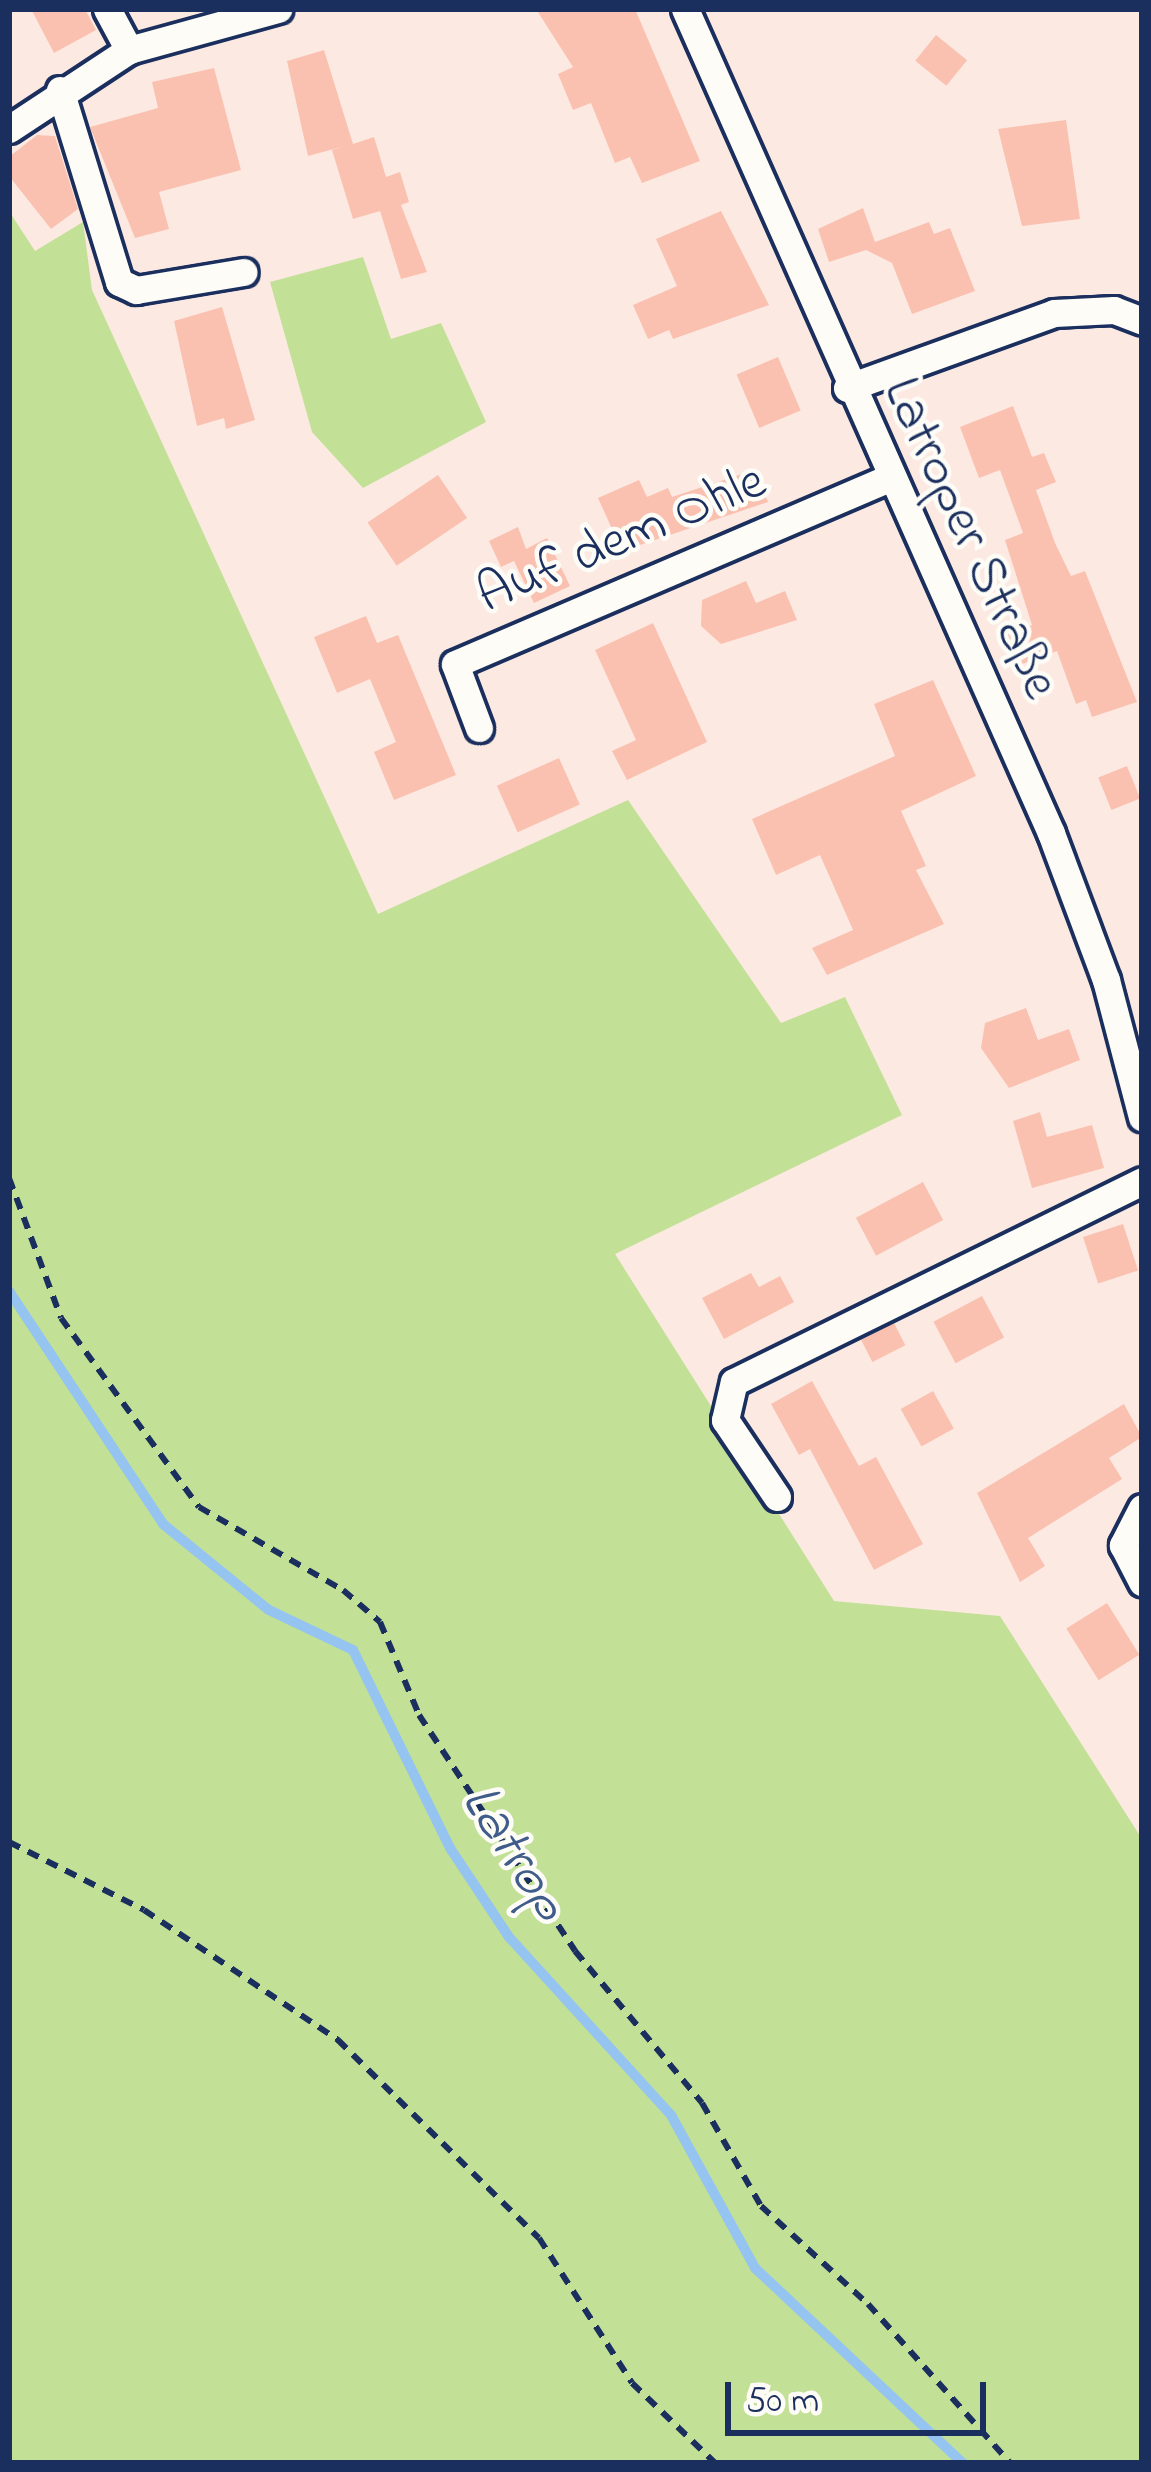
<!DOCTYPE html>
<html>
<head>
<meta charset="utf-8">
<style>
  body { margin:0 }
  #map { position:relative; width:1151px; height:2472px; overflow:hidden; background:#fceae2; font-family:"Indie Flower",sans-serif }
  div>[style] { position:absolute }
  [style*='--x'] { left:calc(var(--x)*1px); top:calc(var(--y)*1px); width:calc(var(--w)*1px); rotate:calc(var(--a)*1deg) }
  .green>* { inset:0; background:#c3e097 }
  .stream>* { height:10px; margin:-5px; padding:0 5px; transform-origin:5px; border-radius:5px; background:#94c4ef }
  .building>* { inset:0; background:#fac1b1; transform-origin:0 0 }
  .path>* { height:6px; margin-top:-3px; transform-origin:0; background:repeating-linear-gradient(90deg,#1b2f5e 0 12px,transparent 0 21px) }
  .roads { filter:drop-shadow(3px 0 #1b2f5e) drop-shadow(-3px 0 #1b2f5e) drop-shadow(0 3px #1b2f5e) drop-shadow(0 -3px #1b2f5e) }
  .street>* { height:27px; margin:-13.5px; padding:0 13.5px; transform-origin:13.5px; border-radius:13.5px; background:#fdfcf7 }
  span { translate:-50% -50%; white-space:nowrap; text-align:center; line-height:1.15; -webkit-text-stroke:9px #fdfcf7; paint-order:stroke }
  .street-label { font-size:54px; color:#1b2f5e }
  .water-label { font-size:57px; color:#3f5c8a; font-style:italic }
  .frame { position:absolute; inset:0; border:12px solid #1b2f5e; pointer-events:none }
  .scale { position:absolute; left:725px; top:2382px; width:261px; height:54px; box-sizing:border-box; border:6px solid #1b2f5e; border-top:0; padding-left:15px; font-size:36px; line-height:42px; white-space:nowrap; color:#1b2f5e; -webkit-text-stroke:9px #fdfcf7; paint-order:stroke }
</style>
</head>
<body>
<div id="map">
  <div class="green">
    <div style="clip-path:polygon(9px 211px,35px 251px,83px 222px,92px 290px,378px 914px,628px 800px,781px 1023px,845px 997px,902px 1115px,615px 1254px,834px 1601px,1000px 1616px,1142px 1839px,1142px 2463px,9px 2463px)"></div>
    <div style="clip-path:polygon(363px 257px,391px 339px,441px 323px,486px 422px,363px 488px,312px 432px,270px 282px)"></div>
  </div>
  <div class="stream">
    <div style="--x:9;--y:1291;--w:279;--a:56.5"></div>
    <div style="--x:163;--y:1524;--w:136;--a:39.1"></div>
    <div style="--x:269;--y:1610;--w:93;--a:25.5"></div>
    <div style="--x:353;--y:1650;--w:220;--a:63.9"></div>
    <div style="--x:450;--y:1848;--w:107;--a:56.5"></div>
    <div style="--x:509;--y:1937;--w:241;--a:47.7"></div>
    <div style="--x:671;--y:2115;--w:175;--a:61.2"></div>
    <div style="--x:755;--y:2268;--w:285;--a:43.2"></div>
  </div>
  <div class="building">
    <div style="clip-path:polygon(31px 9px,85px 9px,96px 30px,54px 53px)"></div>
    <div style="clip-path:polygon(536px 9px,635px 9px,700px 161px,642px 183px,630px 157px,615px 163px,591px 103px,573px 110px,558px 74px,573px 67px)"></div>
    <div style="left:936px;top:35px;width:40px;height:33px;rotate:39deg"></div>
    <div style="clip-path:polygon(324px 50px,353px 144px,374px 137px,386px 177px,400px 172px,409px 202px,401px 205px,427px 272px,401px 279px,380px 211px,353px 219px,332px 150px,345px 146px,308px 156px,287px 61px)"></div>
    <div style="clip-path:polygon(214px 68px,241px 170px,159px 192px,169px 229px,135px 238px,90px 127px,158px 108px,152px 82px)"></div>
    <div style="clip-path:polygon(1066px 120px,1080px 219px,1022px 226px,998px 129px)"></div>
    <div style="clip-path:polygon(37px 135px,55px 136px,78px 209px,51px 229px,9px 176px,9px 157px)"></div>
    <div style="clip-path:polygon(863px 208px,875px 242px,929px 222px,934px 234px,950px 228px,975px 291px,912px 314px,892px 263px,866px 250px,829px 262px,818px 229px)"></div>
    <div style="clip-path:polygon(721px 211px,769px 305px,673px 339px,669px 330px,648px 339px,633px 305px,677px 286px,656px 239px)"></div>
    <div style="clip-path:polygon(222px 307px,255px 420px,226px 429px,224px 418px,197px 426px,174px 321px)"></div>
    <div style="left:778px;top:357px;width:58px;height:45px;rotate:67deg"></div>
    <div style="clip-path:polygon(1013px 406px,1032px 457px,1044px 453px,1056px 482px,1036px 490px,1055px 543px,1071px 576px,1085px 571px,1137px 702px,1092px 717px,1086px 700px,1076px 704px,1057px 651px,1017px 666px,1005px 635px,1032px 625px,1005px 540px,1023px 533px,1000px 470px,979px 478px,960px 427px)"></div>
    <div style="clip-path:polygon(754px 470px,768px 502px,622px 551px,598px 498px,639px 480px,647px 497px,668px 488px,672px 497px)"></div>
    <div style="left:438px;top:475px;width:52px;height:85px;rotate:56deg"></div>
    <div style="clip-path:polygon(518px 527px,526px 549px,547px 538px,570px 586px,534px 603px,514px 561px,501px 567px,489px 541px)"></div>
    <div style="clip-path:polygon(746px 581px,756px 603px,785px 591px,797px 620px,721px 644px,701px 626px,702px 600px)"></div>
    <div style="clip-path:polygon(366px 616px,377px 643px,398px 635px,456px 775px,394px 800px,374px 752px,396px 742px,370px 679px,337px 693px,314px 637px)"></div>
    <div style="clip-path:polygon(653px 623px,707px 742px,627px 780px,612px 751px,636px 740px,595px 650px)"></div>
    <div style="clip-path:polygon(933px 680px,976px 776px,901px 811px,926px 866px,916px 870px,944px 924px,827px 975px,812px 948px,853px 930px,820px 855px,776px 875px,752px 819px,895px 756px,874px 704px)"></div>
    <div style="left:559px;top:758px;width:51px;height:68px;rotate:66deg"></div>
    <div style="left:1127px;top:766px;width:35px;height:31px;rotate:68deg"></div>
    <div style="clip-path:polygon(1026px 1008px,1038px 1040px,1069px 1029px,1080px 1060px,1009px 1088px,981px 1048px,985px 1023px)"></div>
    <div style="clip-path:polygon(1040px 1112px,1047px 1137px,1092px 1125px,1104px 1168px,1032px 1188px,1013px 1121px)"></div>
    <div style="left:923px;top:1182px;width:43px;height:76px;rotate:62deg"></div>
    <div style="left:1123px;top:1224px;width:49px;height:42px;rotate:72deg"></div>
    <div style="clip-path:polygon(751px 1273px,759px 1287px,780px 1276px,794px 1302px,724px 1339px,702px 1298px)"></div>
    <div style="left:982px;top:1296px;width:47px;height:55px;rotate:62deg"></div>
    <div style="left:894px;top:1323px;width:25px;height:37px;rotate:63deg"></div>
    <div style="clip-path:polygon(812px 1381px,859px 1466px,876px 1457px,923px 1544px,874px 1570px,810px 1449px,799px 1455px,771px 1404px)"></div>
    <div style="left:933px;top:1391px;width:43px;height:37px;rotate:61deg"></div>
    <div style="clip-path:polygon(1124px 1404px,1142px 1437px,1109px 1458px,1122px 1479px,1028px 1538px,1045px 1566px,1020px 1582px,977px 1493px)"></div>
    <div style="left:1107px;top:1603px;width:61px;height:48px;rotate:58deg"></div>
  </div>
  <div class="path">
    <div style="--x:9;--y:1178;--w:149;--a:69.6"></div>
    <div style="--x:61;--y:1318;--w:234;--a:53.9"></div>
    <div style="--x:199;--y:1507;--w:166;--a:30"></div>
    <div style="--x:343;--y:1590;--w:49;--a:40.9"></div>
    <div style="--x:380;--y:1622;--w:101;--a:67.2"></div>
    <div style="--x:419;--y:1715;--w:283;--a:56.5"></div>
    <div style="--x:575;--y:1951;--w:198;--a:50.1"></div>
    <div style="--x:702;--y:2103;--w:119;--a:60.2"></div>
    <div style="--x:761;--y:2206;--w:145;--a:42.5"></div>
    <div style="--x:868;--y:2304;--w:213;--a:48.2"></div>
    <div style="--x:9;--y:1842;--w:151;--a:26.7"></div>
    <div style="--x:144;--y:1910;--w:234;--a:33.8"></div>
    <div style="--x:338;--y:2040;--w:282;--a:44.6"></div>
    <div style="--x:539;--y:2238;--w:172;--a:57.3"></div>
    <div style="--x:632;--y:2383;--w:115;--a:43.9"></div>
  </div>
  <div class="roads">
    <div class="street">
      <div style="--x:107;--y:9;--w:47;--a:61.8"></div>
      <div style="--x:685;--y:9;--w:902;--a:66.05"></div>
      <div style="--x:1051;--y:833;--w:157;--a:69.5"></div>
      <div style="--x:1106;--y:980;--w:142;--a:75.3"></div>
      <div style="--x:60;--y:90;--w:201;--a:72.9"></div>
      <div style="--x:119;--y:282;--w:19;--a:25"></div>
      <div style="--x:136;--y:290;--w:109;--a:-9.5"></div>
      <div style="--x:9;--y:129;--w:144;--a:-33.4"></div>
      <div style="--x:129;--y:50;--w:155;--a:-15.4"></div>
      <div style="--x:847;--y:388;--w:220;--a:-19.9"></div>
      <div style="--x:1054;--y:313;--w:60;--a:-2.9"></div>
      <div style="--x:1114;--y:310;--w:30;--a:21"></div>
      <div style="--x:479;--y:728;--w:68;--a:-110.6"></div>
      <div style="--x:455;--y:664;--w:472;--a:-23.2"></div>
      <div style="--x:777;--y:1497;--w:93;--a:-124"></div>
      <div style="--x:725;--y:1420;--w:39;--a:-77"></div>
      <div style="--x:734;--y:1382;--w:455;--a:-26.2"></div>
      <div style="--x:1142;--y:1508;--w:42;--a:117.2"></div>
      <div style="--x:1123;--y:1545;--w:42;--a:62.8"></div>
    </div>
  </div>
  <div class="street-label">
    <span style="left:969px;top:539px;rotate:65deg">Latroper Straße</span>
    <span style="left:622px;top:540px;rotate:-23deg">Auf dem Ohle</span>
  </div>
  <div class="water-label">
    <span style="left:513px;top:1854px;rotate:57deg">Latrop</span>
  </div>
  <div class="frame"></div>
  <div class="scale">50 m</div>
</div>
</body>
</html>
